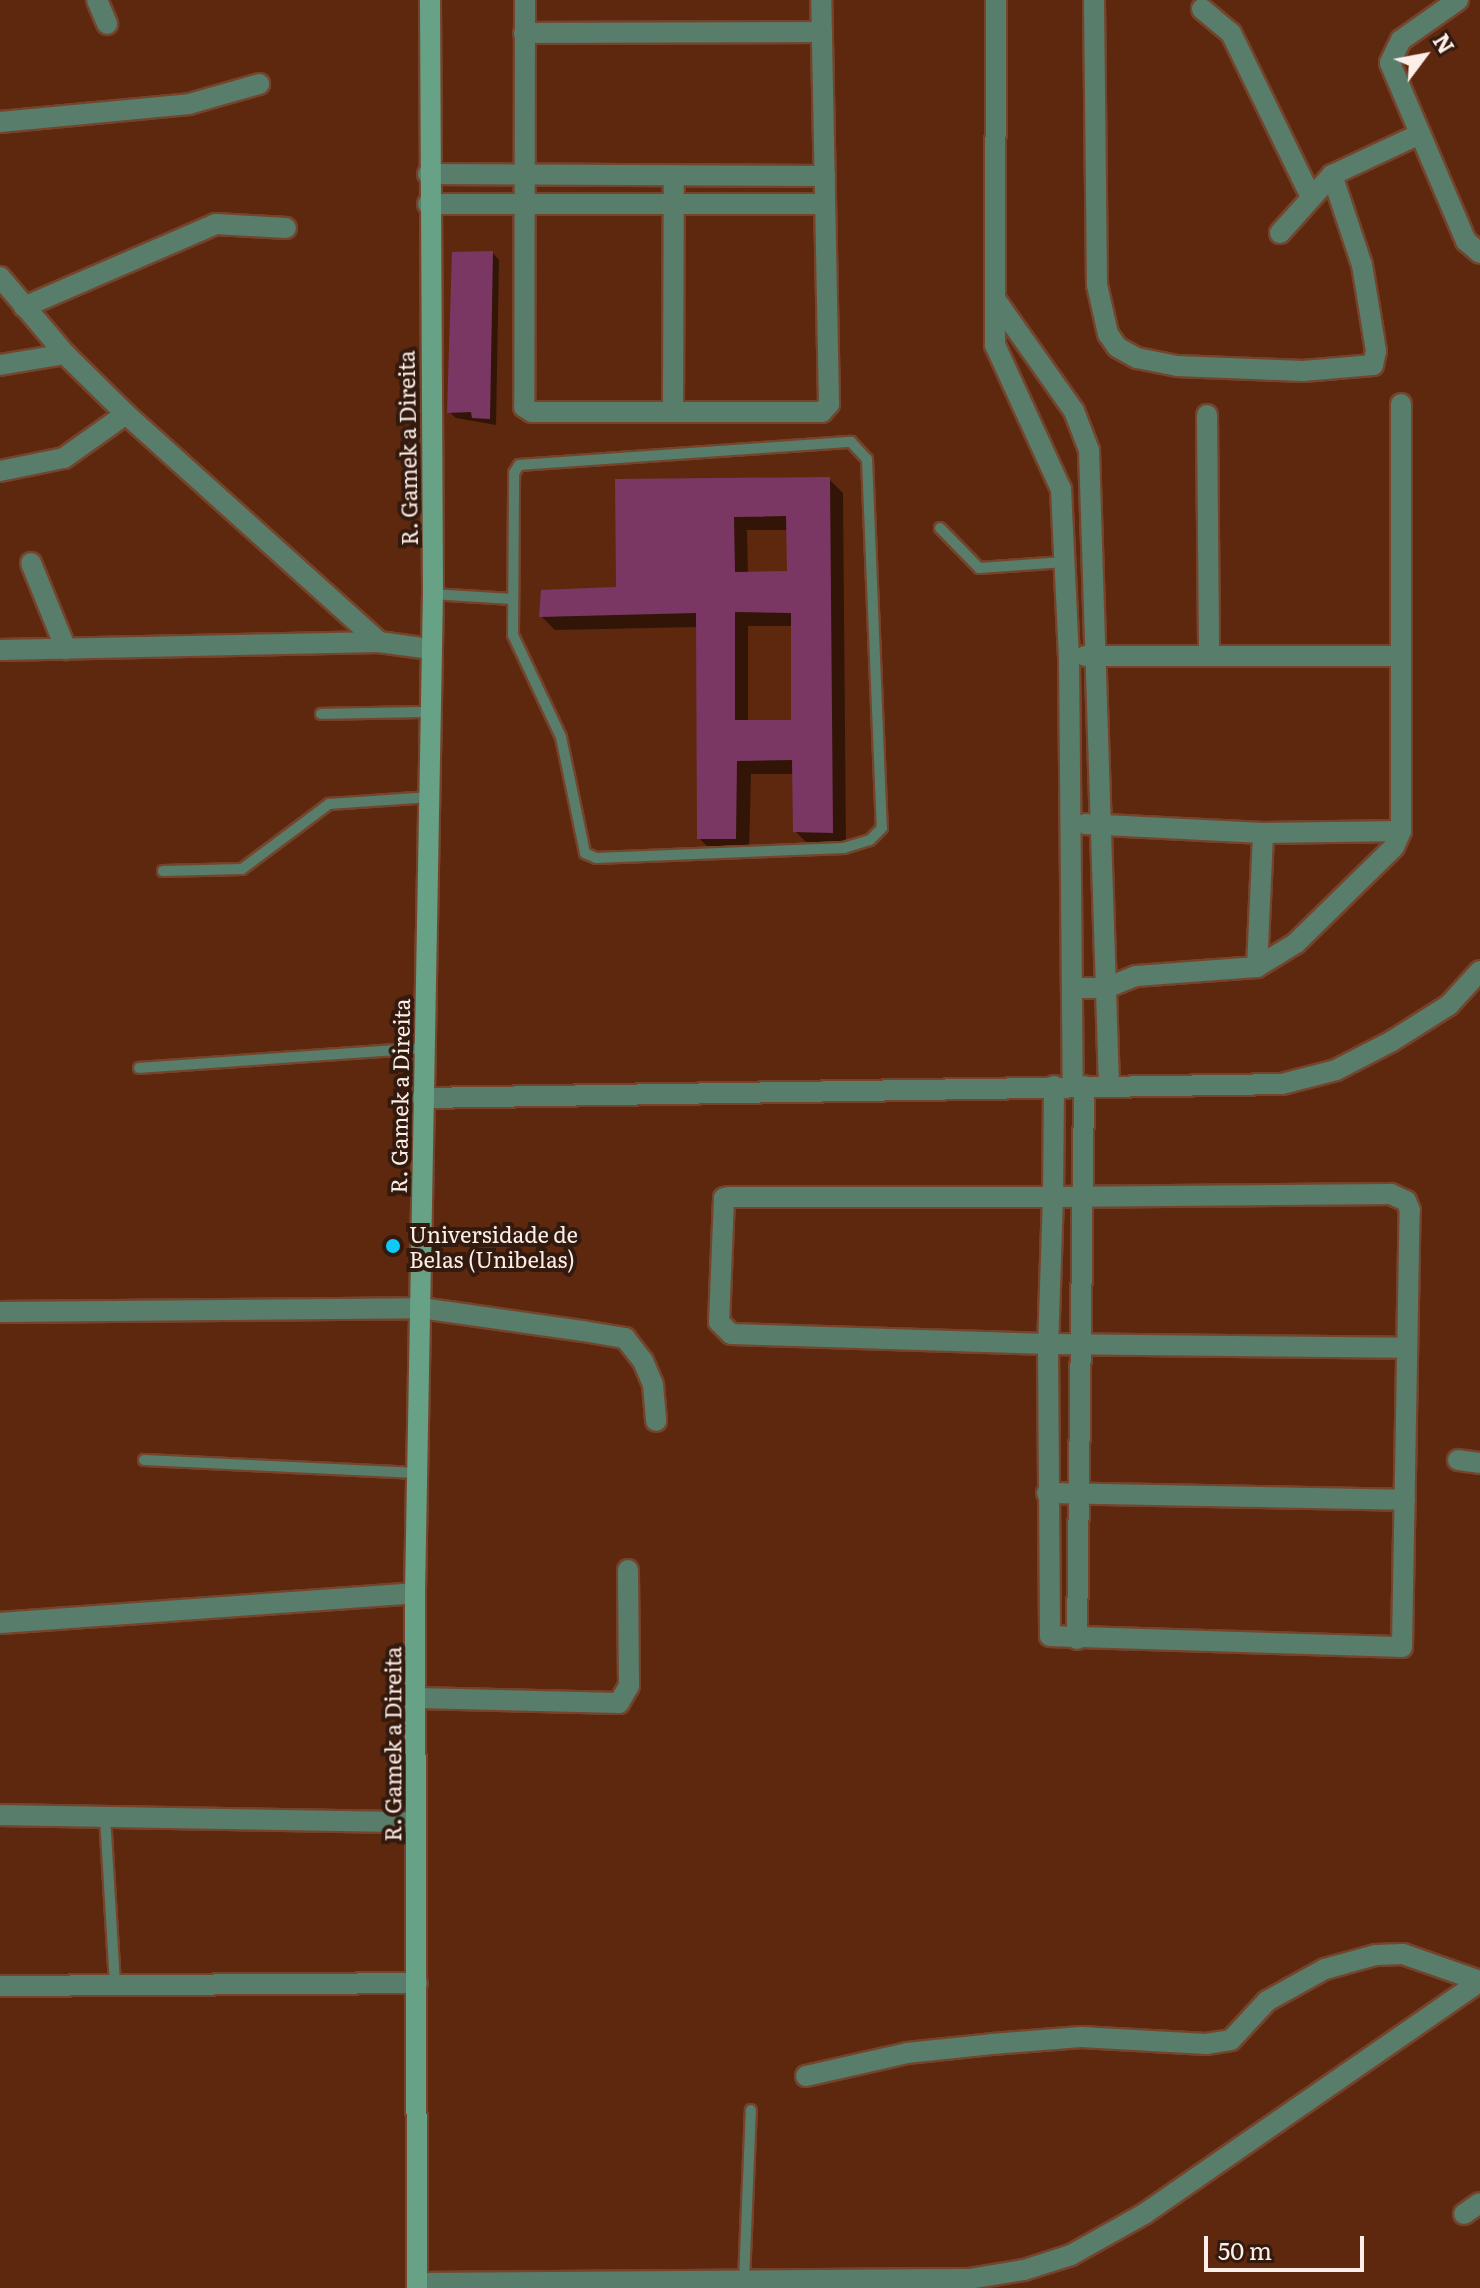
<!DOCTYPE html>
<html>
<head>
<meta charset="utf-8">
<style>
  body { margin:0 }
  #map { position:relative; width:1480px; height:2288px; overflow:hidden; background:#5e280e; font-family:Literata,serif }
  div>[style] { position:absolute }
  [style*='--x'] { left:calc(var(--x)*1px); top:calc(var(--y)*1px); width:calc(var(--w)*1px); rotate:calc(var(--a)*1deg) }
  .shadow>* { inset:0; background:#0007 }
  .building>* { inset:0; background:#7b3763 }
  .roads { filter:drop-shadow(2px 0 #74442d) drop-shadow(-2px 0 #74442d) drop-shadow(0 2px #74442d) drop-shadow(0 -2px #74442d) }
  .lane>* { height:10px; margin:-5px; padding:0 5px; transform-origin:5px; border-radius:5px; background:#597d6b }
  .street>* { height:20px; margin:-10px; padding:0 10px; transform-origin:10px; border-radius:10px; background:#597d6b }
  .secondary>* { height:20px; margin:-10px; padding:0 10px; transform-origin:10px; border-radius:10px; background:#67a286 }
  .dots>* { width:22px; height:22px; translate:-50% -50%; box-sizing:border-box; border:4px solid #331a0f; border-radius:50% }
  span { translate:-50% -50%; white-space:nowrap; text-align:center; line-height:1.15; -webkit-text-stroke:8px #331a0f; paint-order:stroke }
  .street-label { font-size:22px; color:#fceee8 }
  .poi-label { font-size:22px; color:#fceee8 }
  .left { translate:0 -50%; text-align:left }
  .north { position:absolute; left:1384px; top:16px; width:80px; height:80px; -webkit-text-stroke:6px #331a0f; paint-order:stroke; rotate:58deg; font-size:22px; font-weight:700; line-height:32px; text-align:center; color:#fceee8 }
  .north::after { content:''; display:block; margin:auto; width:28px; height:36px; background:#fceee8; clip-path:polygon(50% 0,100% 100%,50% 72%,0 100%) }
  .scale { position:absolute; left:1204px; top:2236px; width:160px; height:36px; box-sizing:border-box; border:4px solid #fceee8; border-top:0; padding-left:10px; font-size:24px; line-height:28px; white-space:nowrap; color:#fceee8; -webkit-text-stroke:6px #331a0f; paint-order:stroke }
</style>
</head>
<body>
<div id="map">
  <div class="shadow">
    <div style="clip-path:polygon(493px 253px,499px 260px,496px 425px,456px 418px,449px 412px)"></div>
    <div style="clip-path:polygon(evenodd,829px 479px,843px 493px,846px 846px,809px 845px,795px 831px,794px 774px,751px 774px,749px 853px,714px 853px,699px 838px,698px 627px,555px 630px,541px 616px,618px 589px,617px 481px,829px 479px,747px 530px,788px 530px,790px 573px,748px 574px,747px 530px,829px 479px,748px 626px,793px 626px,793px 722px,748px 722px,748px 626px)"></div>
  </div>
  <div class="building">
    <div style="clip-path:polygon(493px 251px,490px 419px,472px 418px,471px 412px,447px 413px,452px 252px)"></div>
    <div style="clip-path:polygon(evenodd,830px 477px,833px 833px,793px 832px,792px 760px,737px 761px,736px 839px,697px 839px,696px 613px,539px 617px,541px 590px,616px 587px,615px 479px,830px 477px,786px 516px,787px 571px,735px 572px,734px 517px,786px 516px,830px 477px,735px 612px,791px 613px,791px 720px,735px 720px,735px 612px)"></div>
  </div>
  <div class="roads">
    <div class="lane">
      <div style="--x:851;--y:442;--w:23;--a:47"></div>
      <div style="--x:867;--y:459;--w:369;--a:87.7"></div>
      <div style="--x:882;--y:828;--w:17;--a:135"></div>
      <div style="--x:870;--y:840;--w:27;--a:163"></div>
      <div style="--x:844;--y:848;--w:248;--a:177.7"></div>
      <div style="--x:596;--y:858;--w:12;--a:-156"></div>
      <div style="--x:585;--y:853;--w:118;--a:-101.7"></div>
      <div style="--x:561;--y:737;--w:113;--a:-115.2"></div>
      <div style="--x:513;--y:635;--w:162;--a:-89.6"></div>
      <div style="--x:514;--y:473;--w:9;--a:-58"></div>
      <div style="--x:519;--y:465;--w:333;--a:-4"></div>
      <div style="--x:940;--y:528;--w:56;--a:45.7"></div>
      <div style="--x:979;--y:568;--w:85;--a:-4"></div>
      <div style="--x:433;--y:594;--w:78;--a:3.7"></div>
      <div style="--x:321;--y:714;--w:109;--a:-1.1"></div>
      <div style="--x:163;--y:871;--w:79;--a:-1.5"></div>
      <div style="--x:242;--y:869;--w:109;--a:-36.8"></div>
      <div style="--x:329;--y:804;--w:101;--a:-4"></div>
      <div style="--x:139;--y:1068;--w:285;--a:-4"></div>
      <div style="--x:144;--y:1460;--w:274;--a:2.7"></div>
      <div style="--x:105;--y:1816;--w:170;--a:86.6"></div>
      <div style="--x:744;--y:2281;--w:171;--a:-87.7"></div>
    </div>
    <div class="street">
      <div style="--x:97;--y:0;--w:26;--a:67"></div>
      <div style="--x:525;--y:0;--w:407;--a:90.1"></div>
      <div style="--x:524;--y:407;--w:9;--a:32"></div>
      <div style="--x:532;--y:412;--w:290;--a:0"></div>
      <div style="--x:822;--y:412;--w:11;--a:-49"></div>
      <div style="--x:829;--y:404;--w:404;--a:-91.1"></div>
      <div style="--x:996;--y:0;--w:345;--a:90.2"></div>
      <div style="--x:995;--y:345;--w:158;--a:65.4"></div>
      <div style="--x:1061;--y:489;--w:167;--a:87.3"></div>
      <div style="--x:1069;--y:656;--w:430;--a:89.5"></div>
      <div style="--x:1094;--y:0;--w:285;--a:89.4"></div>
      <div style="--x:1097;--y:285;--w:50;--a:77.3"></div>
      <div style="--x:1108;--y:334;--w:16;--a:55"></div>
      <div style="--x:1117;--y:347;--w:23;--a:29"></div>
      <div style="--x:1137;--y:358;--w:41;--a:11.3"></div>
      <div style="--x:1177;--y:366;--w:126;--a:2.3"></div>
      <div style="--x:1303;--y:371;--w:70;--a:-4.9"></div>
      <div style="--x:1373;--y:365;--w:14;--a:-78"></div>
      <div style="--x:1376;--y:351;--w:87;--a:-99.2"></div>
      <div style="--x:1362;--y:265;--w:95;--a:-108.4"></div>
      <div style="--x:1458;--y:0;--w:70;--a:144.9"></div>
      <div style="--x:1401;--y:40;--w:25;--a:116"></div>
      <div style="--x:1390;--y:63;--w:194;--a:66.9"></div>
      <div style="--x:1466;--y:241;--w:18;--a:41"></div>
      <div style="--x:1202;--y:9;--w:38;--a:40"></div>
      <div style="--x:1231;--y:33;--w:180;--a:64"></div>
      <div style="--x:524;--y:33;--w:298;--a:-0.2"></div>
      <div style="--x:0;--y:122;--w:190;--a:-5.4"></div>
      <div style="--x:189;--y:104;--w:73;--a:-15.9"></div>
      <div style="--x:428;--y:174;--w:397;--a:0.3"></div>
      <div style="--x:428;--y:204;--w:397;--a:0"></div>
      <div style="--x:1280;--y:233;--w:78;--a:-48.1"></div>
      <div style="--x:1332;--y:175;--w:97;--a:-25"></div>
      <div style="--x:0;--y:277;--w:101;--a:49.8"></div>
      <div style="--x:65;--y:354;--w:86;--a:44.5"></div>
      <div style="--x:126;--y:414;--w:341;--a:42"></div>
      <div style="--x:995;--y:299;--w:137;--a:54.8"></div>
      <div style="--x:1074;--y:411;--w:42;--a:69"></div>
      <div style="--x:1089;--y:450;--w:635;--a:88.2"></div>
      <div style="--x:24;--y:307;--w:209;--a:-23.4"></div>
      <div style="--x:216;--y:224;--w:70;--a:3.3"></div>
      <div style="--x:0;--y:365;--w:66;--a:-9.6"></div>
      <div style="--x:673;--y:411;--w:235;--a:-89.8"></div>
      <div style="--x:1207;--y:415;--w:240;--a:89.5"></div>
      <div style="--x:0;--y:471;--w:65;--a:-11.5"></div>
      <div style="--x:64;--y:458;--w:76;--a:-35.4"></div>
      <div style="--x:31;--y:563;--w:93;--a:67.9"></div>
      <div style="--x:0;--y:650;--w:379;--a:-1.2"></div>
      <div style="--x:379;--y:642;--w:51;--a:7.8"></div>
      <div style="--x:1085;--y:656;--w:313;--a:0"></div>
      <div style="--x:1085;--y:824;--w:178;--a:2.9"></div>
      <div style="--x:1263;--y:833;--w:138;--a:-0.8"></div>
      <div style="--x:1257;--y:967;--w:134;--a:-87.4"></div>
      <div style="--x:1072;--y:988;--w:34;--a:0"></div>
      <div style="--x:1106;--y:988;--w:32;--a:-22"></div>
      <div style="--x:1136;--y:976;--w:121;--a:-4.3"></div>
      <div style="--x:1257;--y:967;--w:46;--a:-31.6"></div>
      <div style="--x:1296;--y:943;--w:137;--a:-44.4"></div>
      <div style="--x:1394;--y:847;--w:17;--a:-66"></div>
      <div style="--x:1401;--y:831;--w:427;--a:-90"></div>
      <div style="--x:1054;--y:1086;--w:111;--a:90.5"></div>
      <div style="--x:1053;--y:1197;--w:147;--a:91.9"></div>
      <div style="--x:1048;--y:1344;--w:292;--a:89.6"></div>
      <div style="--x:1050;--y:1636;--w:352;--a:1.8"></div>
      <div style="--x:1402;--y:1647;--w:437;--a:-89"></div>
      <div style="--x:1410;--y:1210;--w:10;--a:-114"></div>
      <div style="--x:1406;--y:1201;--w:17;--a:-155"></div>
      <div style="--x:1391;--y:1194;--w:338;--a:179.5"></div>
      <div style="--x:1053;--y:1197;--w:324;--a:180"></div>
      <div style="--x:729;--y:1197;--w:5;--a:169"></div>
      <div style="--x:724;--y:1198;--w:124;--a:92.3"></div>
      <div style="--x:719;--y:1322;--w:17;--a:45"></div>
      <div style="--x:731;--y:1334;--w:317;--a:1.8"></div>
      <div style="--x:1048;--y:1344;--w:358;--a:0.6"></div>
      <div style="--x:422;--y:1098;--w:860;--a:-0.93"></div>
      <div style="--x:1282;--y:1084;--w:56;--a:-14.5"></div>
      <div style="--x:1336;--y:1070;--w:63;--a:-27.4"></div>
      <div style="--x:1392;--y:1041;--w:67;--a:-32.3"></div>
      <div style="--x:1449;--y:1005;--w:46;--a:-47.6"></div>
      <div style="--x:0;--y:1312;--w:421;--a:-0.5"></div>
      <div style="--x:421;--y:1308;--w:164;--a:8.1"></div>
      <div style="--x:583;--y:1331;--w:43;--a:9.5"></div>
      <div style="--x:625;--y:1338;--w:29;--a:52"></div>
      <div style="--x:643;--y:1361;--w:26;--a:67"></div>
      <div style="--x:653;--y:1385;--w:36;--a:85"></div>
      <div style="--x:1458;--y:1460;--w:22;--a:8"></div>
      <div style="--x:1047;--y:1493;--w:358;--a:1.1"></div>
      <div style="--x:0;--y:1623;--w:416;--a:-4.1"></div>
      <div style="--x:1077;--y:1639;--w:553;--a:-89.27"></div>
      <div style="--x:417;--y:1698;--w:202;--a:1.4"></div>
      <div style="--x:619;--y:1703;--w:20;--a:-60"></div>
      <div style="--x:629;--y:1686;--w:116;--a:-90.5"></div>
      <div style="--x:0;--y:1815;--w:415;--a:1"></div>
      <div style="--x:0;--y:1986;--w:417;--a:-0.4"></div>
      <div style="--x:806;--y:2076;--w:104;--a:-12.8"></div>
      <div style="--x:907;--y:2053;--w:85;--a:-6"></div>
      <div style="--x:992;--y:2044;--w:89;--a:-4.5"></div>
      <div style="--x:1081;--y:2037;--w:125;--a:3.2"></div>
      <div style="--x:1206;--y:2044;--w:25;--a:-9"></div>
      <div style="--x:1231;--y:2040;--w:53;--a:-47.3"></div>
      <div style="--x:1267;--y:2001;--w:66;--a:-28.9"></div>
      <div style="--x:1325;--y:1969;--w:53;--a:-15.4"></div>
      <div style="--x:1376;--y:1955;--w:27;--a:-2"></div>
      <div style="--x:1403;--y:1954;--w:82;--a:19.3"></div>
      <div style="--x:1464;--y:2214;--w:19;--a:-35"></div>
      <div style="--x:417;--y:2283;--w:552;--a:-0.42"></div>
      <div style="--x:969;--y:2279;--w:56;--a:-9.3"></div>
      <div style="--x:1024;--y:2270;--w:49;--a:-17.7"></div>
      <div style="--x:1071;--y:2255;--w:84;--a:-29.3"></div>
      <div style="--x:1144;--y:2214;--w:409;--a:-34.7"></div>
    </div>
    <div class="secondary">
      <div style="--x:417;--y:2288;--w:695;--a:-90.16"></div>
      <div style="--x:415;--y:1593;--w:999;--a:-88.97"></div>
      <div style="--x:433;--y:594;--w:594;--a:-90.29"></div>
    </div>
  </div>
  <div class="dots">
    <div style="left:393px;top:1246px;background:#0ecafa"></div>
  </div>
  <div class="street-label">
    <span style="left:407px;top:448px;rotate:-91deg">R. Gamek a Direita</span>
    <span style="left:399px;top:1096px;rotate:-89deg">R. Gamek a Direita</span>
    <span style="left:392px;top:1744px;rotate:-90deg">R. Gamek a Direita</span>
  </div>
  <div class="poi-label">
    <span class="left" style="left:409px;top:1246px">Universidade de<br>Belas (Unibelas)</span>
  </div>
  <div class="north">N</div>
  <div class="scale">50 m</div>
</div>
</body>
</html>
